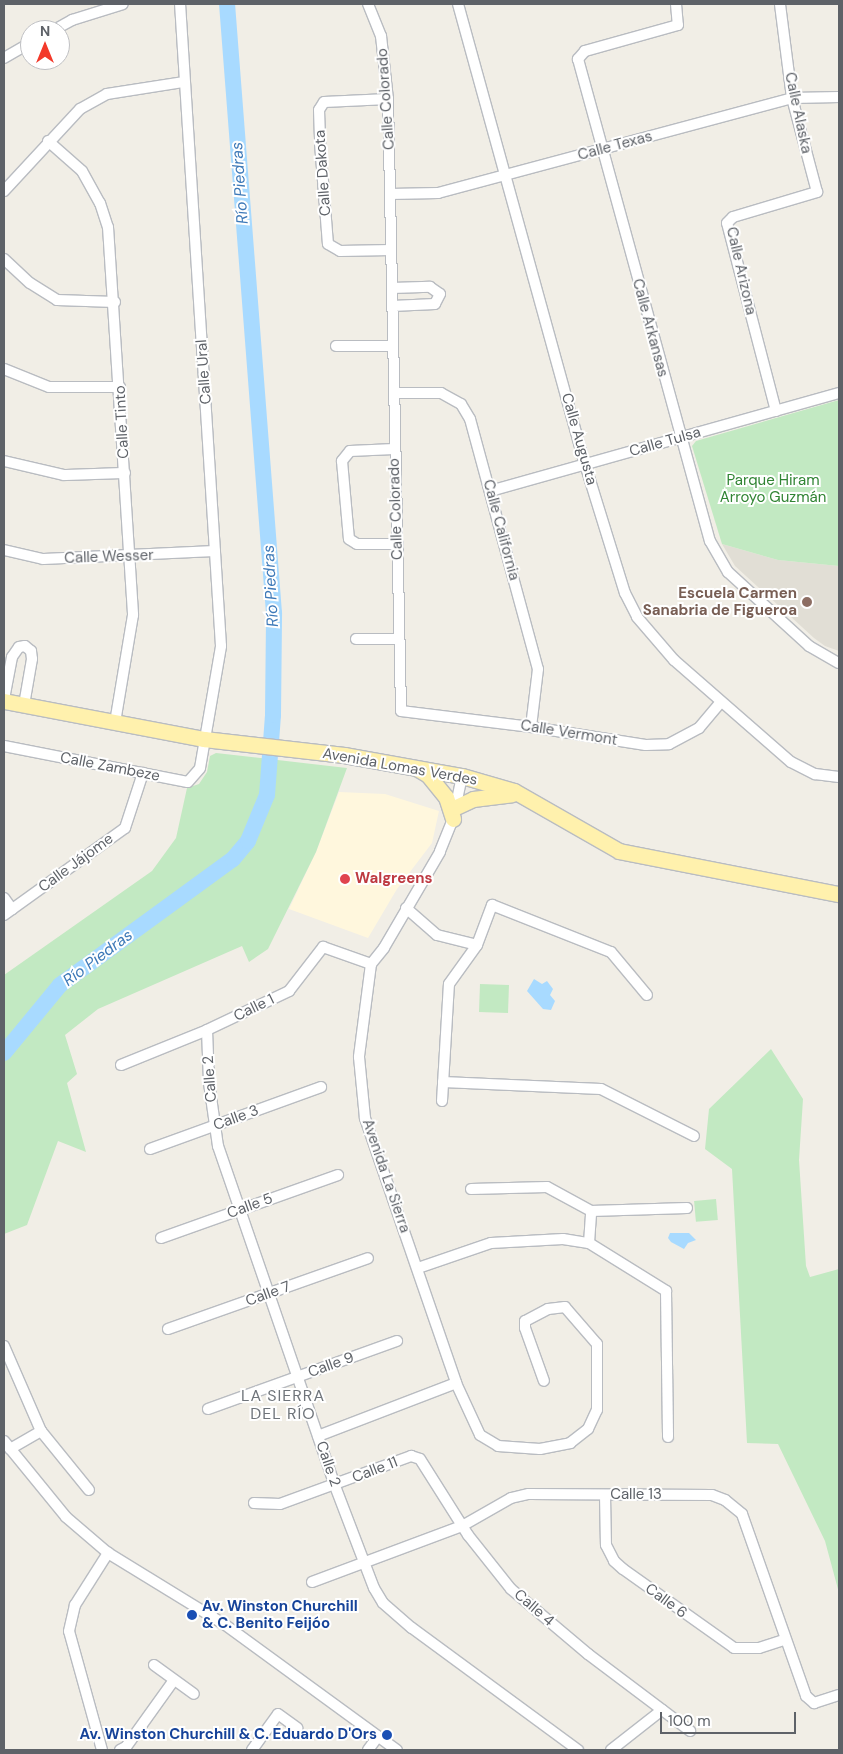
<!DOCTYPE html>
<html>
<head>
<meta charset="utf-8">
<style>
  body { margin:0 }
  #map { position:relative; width:843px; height:1754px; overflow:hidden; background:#f1eee6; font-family:"DM Sans",sans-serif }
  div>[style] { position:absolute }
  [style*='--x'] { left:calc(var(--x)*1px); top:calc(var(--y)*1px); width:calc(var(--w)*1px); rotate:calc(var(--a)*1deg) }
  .commercial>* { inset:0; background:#fff7dd }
  .education>* { inset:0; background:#e1ded5 }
  .green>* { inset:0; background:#c2e9c2; transform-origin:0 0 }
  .water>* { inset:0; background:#a8daff }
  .river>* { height:16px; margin:-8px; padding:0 8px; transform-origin:8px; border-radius:8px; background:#a8daff }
  .roads { filter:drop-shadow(1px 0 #b9bcc1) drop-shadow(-1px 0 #b9bcc1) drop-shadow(0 1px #b9bcc1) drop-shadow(0 -1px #b9bcc1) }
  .minor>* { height:10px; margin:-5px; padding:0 5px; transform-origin:5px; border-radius:5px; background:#fff }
  .primary>* { height:15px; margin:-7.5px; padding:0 7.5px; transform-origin:7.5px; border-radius:7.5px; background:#fff1ad }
  .dots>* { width:14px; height:14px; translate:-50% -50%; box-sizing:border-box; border:2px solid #fff; border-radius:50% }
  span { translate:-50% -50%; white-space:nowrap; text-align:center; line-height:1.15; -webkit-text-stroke:4px #fff; paint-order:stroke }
  .street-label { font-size:15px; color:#5e6268 }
  .park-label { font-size:15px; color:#308433 }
  .education-label { font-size:15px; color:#785e54; font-weight:700 }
  .right { translate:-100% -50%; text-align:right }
  .health-label { font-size:15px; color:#be3a42; font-weight:700 }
  .left { translate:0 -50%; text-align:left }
  .transit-label { font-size:15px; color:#164399; font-weight:700 }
  .water-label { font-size:16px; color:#3d79b8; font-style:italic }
  .neighbourhood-label { font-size:16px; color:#6f747a; letter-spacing:1px }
  .frame { position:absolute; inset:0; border:5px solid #5e6268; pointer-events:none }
  .north { position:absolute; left:20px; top:20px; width:50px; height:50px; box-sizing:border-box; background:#fff; border:1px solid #bfc0c3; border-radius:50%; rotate:0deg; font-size:14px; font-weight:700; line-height:20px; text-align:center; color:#5e6268 }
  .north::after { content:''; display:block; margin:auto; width:18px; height:22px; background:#f3392a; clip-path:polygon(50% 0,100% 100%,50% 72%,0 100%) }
  .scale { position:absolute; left:660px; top:1712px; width:136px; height:22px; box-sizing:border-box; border:2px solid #5e6268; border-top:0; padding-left:6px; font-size:15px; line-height:18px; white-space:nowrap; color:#5e6268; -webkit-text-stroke:4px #fff; paint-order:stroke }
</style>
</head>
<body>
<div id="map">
  <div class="commercial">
    <div style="clip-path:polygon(339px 792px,385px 794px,439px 811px,432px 843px,397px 889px,368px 938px,289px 909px,316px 852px)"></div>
  </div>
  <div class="education">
    <div style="clip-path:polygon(722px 544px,778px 560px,839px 566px,839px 651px,825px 646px,814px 638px,735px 566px)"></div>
  </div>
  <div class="green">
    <div style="clip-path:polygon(839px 400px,839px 566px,778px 560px,722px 544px,692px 446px,696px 441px)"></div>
    <div style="clip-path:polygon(216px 753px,347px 768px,316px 852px,268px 949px,249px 962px,242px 946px,98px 1009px,65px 1035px,77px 1074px,67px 1083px,86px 1152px,58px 1141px,27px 1225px,4px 1234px,4px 975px,152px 871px,176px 838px,187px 788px,199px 784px,207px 772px,210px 756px)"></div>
    <div style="left:480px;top:984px;width:29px;height:28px;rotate:2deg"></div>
    <div style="clip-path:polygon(771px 1049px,803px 1099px,799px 1160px,806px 1266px,810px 1277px,839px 1269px,839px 1593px,825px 1541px,778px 1444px,747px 1443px,732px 1169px,705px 1149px,709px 1109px)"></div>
    <div style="left:716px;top:1199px;width:21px;height:22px;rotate:85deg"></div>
  </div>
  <div class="water">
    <div style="clip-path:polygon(534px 979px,542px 984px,547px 981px,553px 989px,550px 995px,555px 1001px,551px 1010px,543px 1009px,527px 991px)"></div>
    <div style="clip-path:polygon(670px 1233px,689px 1233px,696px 1240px,688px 1243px,684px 1249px,671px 1242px,668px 1238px)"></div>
  </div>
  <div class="river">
    <div style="--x:4;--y:1053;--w:88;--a:-50.5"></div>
    <div style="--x:60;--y:985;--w:214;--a:-36.1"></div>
    <div style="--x:233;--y:859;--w:23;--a:-50"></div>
    <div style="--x:248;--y:841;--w:50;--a:-67.6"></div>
    <div style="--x:267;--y:795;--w:80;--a:-85.7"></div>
    <div style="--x:273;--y:715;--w:102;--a:-89.4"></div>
    <div style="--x:274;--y:613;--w:611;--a:-94.41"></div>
  </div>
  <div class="roads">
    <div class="minor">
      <div style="--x:368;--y:4;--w:35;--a:68"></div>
      <div style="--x:381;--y:36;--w:63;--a:83.7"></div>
      <div style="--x:388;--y:99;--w:612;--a:88.78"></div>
      <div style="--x:401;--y:711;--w:131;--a:7"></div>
      <div style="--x:531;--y:727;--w:116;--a:8.9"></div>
      <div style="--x:646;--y:745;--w:23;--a:-2"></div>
      <div style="--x:669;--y:744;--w:34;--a:-28"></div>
      <div style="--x:699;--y:728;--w:34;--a:-50"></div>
      <div style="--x:458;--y:4;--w:477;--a:74.6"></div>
      <div style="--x:585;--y:464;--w:135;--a:72.8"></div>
      <div style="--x:625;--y:593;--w:27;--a:63"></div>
      <div style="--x:637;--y:617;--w:57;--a:49.3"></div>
      <div style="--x:674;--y:660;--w:155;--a:41.1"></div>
      <div style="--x:791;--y:762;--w:27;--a:27"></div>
      <div style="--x:815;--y:774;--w:24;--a:7"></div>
      <div style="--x:676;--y:4;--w:21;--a:85"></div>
      <div style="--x:678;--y:25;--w:97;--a:164.4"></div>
      <div style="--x:585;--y:51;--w:11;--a:131"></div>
      <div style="--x:578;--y:59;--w:500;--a:74.7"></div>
      <div style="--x:710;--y:541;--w:36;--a:60"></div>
      <div style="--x:728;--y:572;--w:110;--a:42.4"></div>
      <div style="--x:809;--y:646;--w:34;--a:30"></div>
      <div style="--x:54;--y:30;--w:21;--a:-29"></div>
      <div style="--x:72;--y:20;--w:53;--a:-17.4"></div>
      <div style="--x:4;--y:58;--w:30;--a:-30"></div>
      <div style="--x:388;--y:99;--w:64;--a:177.3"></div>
      <div style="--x:324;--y:102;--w:9;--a:122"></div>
      <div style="--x:319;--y:110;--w:33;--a:88"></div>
      <div style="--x:320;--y:143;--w:101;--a:85.5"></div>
      <div style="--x:328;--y:244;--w:14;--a:30"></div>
      <div style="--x:340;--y:251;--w:51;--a:-1.1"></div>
      <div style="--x:48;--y:141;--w:45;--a:41.4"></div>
      <div style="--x:82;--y:171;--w:37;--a:61"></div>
      <div style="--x:100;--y:203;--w:25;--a:72"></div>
      <div style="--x:108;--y:227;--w:389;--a:86.3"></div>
      <div style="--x:133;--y:615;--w:109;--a:99.5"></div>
      <div style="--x:4;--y:191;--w:112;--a:-47.2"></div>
      <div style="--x:80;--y:109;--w:31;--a:-29"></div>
      <div style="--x:107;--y:94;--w:78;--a:-8.9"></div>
      <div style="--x:390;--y:194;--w:48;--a:-1.2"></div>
      <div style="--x:438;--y:193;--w:367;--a:-15"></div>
      <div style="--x:792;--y:98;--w:47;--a:-1.2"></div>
      <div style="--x:4;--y:259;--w:35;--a:43"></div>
      <div style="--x:30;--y:283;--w:32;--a:32"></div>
      <div style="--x:57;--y:300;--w:58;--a:2"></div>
      <div style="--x:392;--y:288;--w:38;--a:-2"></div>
      <div style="--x:430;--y:287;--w:12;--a:35"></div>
      <div style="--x:440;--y:294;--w:11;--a:117"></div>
      <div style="--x:435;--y:304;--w:43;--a:177.3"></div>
      <div style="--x:336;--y:346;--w:57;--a:0"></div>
      <div style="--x:4;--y:369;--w:48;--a:21.8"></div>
      <div style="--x:49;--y:387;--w:71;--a:0"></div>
      <div style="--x:395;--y:393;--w:46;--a:0"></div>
      <div style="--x:441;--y:393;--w:23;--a:29"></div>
      <div style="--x:461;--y:404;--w:17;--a:59"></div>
      <div style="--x:470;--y:419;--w:259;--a:74.8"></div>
      <div style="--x:538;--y:669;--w:58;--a:96.9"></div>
      <div style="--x:776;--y:411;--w:194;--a:-104.6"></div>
      <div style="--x:727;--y:223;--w:8;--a:-45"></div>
      <div style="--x:733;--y:217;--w:88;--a:-16.6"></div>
      <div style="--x:817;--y:192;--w:97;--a:-104.9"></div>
      <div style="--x:792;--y:98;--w:95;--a:-97.3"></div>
      <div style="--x:394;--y:449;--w:44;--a:177.4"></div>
      <div style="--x:350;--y:451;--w:13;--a:129"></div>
      <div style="--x:342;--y:461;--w:78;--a:84.9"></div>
      <div style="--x:349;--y:539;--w:9;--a:32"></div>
      <div style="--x:357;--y:544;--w:41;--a:0"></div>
      <div style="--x:4;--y:461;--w:62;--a:13.1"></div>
      <div style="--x:64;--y:475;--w:61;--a:-1.9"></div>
      <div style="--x:490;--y:491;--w:362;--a:-15.7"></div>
      <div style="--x:4;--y:550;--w:40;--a:13"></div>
      <div style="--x:43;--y:559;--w:172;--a:-2.7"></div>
      <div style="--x:356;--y:639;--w:43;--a:0"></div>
      <div style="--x:4;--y:699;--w:43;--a:-79.2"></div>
      <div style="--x:12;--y:657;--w:12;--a:-55"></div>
      <div style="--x:19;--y:647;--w:6;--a:-9"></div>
      <div style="--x:25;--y:646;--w:8;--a:40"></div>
      <div style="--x:31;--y:651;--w:8;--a:83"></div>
      <div style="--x:32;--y:659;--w:47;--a:99.9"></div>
      <div style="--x:4;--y:746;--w:187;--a:11.1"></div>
      <div style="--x:188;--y:782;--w:18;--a:-49"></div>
      <div style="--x:200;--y:768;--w:124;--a:-80.2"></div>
      <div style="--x:221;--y:646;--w:643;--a:-93.65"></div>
      <div style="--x:462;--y:776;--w:44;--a:101.8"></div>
      <div style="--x:453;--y:819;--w:35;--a:112"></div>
      <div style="--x:440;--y:852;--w:111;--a:120.3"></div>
      <div style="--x:384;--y:948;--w:21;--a:129"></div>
      <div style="--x:371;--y:964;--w:94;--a:97.4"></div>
      <div style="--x:359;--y:1057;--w:61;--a:84.4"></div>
      <div style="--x:365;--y:1118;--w:280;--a:71"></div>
      <div style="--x:456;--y:1383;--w:57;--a:65.2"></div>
      <div style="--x:480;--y:1435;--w:21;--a:31"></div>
      <div style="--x:498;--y:1446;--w:42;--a:4.1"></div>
      <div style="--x:540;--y:1449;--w:31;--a:-11"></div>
      <div style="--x:570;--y:1443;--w:23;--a:-38"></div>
      <div style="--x:588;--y:1429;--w:21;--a:-65"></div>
      <div style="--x:597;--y:1410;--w:66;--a:-90"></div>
      <div style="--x:597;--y:1344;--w:49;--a:-130.9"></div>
      <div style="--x:565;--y:1307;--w:17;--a:173"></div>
      <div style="--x:548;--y:1309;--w:26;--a:152"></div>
      <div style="--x:525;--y:1321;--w:7;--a:90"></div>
      <div style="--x:525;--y:1328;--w:56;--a:70.3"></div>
      <div style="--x:4;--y:898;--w:14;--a:54"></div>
      <div style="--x:406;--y:908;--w:41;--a:41.1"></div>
      <div style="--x:437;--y:935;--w:41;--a:14"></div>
      <div style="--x:477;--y:945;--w:43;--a:-69.4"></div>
      <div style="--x:492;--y:905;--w:128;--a:21.6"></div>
      <div style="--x:611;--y:952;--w:56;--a:50.1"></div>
      <div style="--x:4;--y:915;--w:149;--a:-35.7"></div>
      <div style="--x:125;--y:828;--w:58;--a:-71.9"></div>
      <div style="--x:207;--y:1030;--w:53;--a:87.8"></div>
      <div style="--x:209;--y:1083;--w:64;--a:81.9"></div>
      <div style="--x:218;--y:1146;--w:360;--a:71"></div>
      <div style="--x:335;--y:1486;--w:109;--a:69.1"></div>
      <div style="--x:374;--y:1588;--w:17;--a:59"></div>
      <div style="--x:383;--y:1603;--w:38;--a:41"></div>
      <div style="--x:412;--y:1628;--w:206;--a:36.3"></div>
      <div style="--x:121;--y:1065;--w:93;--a:-22.1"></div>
      <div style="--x:207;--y:1030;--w:91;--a:-25.4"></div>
      <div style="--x:289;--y:991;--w:56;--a:-52.3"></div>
      <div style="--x:323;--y:947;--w:51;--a:19.5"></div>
      <div style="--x:443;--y:1082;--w:158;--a:2.5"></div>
      <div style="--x:601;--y:1089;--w:104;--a:26.8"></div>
      <div style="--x:442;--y:1101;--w:117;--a:-86.6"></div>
      <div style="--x:449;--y:984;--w:48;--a:-54.3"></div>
      <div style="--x:150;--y:1149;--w:182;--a:-19.9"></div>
      <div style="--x:471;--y:1189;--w:76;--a:-1.5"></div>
      <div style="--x:547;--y:1187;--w:50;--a:28.6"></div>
      <div style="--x:161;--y:1238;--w:188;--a:-19.6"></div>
      <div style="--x:589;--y:1243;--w:32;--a:-86"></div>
      <div style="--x:591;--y:1211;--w:96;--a:-1.8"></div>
      <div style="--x:418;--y:1268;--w:77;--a:-18.9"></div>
      <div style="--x:491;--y:1243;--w:72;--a:-3.2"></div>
      <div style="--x:563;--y:1239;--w:26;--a:9"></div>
      <div style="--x:589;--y:1243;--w:91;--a:31.9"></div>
      <div style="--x:666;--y:1291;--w:146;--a:89.2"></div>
      <div style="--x:168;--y:1329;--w:212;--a:-19.5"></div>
      <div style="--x:4;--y:1346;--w:93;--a:66.5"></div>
      <div style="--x:41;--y:1431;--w:76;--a:50.9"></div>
      <div style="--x:208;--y:1409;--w:201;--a:-19.8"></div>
      <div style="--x:318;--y:1436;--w:148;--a:-21"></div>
      <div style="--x:4;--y:1441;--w:98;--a:50.8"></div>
      <div style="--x:66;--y:1517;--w:55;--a:40.6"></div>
      <div style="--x:108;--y:1553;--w:136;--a:31.5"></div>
      <div style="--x:224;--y:1624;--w:214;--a:36.1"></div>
      <div style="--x:10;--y:1449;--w:36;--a:-30"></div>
      <div style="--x:605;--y:1495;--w:50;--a:88.9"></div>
      <div style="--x:606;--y:1545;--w:18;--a:63"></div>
      <div style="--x:614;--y:1561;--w:12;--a:42"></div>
      <div style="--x:623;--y:1569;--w:136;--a:35.4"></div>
      <div style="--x:734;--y:1648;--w:25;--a:0"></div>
      <div style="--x:759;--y:1648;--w:26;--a:-18"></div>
      <div style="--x:254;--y:1503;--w:26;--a:2"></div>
      <div style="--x:280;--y:1504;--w:140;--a:-20.1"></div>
      <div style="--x:411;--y:1456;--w:9;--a:18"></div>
      <div style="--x:420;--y:1459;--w:90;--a:57.7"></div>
      <div style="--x:468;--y:1535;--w:69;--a:51.5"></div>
      <div style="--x:511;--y:1589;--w:101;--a:40.2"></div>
      <div style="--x:588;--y:1654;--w:128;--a:37"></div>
      <div style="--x:312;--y:1582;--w:160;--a:-20.5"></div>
      <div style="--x:462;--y:1526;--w:56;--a:-29.7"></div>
      <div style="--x:511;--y:1498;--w:18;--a:-13"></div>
      <div style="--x:529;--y:1494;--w:183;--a:0.3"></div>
      <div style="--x:712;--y:1495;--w:14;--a:21"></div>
      <div style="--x:725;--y:1500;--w:22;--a:39"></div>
      <div style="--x:742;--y:1514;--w:193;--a:70.6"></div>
      <div style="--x:806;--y:1696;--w:11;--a:41"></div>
      <div style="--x:814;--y:1703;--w:26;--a:-18"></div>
      <div style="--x:154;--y:1665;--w:49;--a:35.9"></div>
      <div style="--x:102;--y:1750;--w:123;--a:-105.5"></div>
      <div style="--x:69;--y:1631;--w:27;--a:-77"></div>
      <div style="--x:75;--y:1605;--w:62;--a:-57.6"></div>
      <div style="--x:120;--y:1750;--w:7;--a:-27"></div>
      <div style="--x:126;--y:1747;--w:82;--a:-54.4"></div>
      <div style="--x:252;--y:1750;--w:44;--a:-54.2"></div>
      <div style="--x:278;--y:1714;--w:24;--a:36"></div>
      <div style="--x:368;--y:1750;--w:17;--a:-54"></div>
      <div style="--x:611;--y:1750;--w:65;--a:-38.1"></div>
    </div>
    <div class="primary">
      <div style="--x:4;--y:701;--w:204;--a:10.8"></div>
      <div style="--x:204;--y:739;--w:141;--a:6.5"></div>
      <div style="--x:344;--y:755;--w:120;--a:10.1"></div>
      <div style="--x:462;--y:776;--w:54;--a:16.1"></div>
      <div style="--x:514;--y:791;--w:121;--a:29.7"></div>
      <div style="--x:619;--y:851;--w:224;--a:11.1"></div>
      <div style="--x:418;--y:769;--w:12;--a:31"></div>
      <div style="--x:428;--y:775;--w:28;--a:51"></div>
      <div style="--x:446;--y:797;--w:23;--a:72"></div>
      <div style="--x:456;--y:807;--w:19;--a:-25"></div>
      <div style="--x:473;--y:799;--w:39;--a:-7"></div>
    </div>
  </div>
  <div class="dots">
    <div style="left:807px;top:602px;background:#8d6e63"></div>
    <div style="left:345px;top:879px;background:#e0444e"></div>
    <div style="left:192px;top:1615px;background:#1a4fb4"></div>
    <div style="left:387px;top:1735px;background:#1a4fb4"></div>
  </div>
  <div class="street-label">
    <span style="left:386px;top:99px;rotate:-94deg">Calle Colorado</span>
    <span style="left:798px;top:113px;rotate:78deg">Calle Alaska</span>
    <span style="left:615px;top:146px;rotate:-15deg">Calle Texas</span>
    <span style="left:323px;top:173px;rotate:-94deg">Calle Dakota</span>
    <span style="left:741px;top:271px;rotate:77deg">Calle Arizona</span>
    <span style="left:650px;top:328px;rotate:75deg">Calle Arkansas</span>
    <span style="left:204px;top:372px;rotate:-94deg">Calle Ural</span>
    <span style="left:122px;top:422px;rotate:-93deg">Calle Tinto</span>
    <span style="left:579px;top:439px;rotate:74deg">Calle Augusta</span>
    <span style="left:665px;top:442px;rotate:-16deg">Calle Tulsa</span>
    <span style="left:396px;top:509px;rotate:-92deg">Calle Colorado</span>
    <span style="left:501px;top:530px;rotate:75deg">Calle California</span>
    <span style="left:109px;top:557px;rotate:-2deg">Calle Wesser</span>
    <span style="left:569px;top:733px;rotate:9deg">Calle Vermont</span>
    <span style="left:110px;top:767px;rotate:11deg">Calle Zambeze</span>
    <span style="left:400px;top:767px;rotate:10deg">Avenida Lomas Verdes</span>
    <span style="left:76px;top:863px;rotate:-36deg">Calle Jájome</span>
    <span style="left:254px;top:1008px;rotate:-26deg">Calle 1</span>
    <span style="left:210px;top:1079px;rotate:-94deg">Calle 2</span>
    <span style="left:236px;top:1118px;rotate:-20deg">Calle 3</span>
    <span style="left:386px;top:1176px;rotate:71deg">Avenida La Sierra</span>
    <span style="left:250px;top:1206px;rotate:-20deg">Calle 5</span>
    <span style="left:268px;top:1294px;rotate:-20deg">Calle 7</span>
    <span style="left:331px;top:1365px;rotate:-20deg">Calle 9</span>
    <span style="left:328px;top:1464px;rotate:71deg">Calle 2</span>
    <span style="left:375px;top:1470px;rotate:-21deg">Calle 11</span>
    <span style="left:636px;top:1495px">Calle 13</span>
    <span style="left:666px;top:1601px;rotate:36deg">Calle 6</span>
    <span style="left:534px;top:1608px;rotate:41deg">Calle 4</span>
  </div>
  <div class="park-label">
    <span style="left:773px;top:489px">Parque Hiram<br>Arroyo Guzmán</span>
  </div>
  <div class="education-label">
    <span class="right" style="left:797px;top:602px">Escuela Carmen<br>Sanabria de Figueroa</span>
  </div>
  <div class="health-label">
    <span class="left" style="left:355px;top:879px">Walgreens</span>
  </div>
  <div class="transit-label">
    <span class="left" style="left:202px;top:1615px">Av. Winston Churchill<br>&amp; C. Benito Feijóo</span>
    <span class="right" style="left:377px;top:1735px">Av. Winston Churchill &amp; C. Eduardo D'Ors</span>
  </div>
  <div class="water-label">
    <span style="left:240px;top:183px;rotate:-94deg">Río Piedras</span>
    <span style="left:271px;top:586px;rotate:-93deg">Río Piedras</span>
    <span style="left:98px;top:958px;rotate:-37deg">Río Piedras</span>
  </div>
  <div class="neighbourhood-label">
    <span style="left:283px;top:1405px">LA SIERRA<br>DEL RÍO</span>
  </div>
  <div class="frame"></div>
  <div class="north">N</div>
  <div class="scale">100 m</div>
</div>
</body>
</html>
